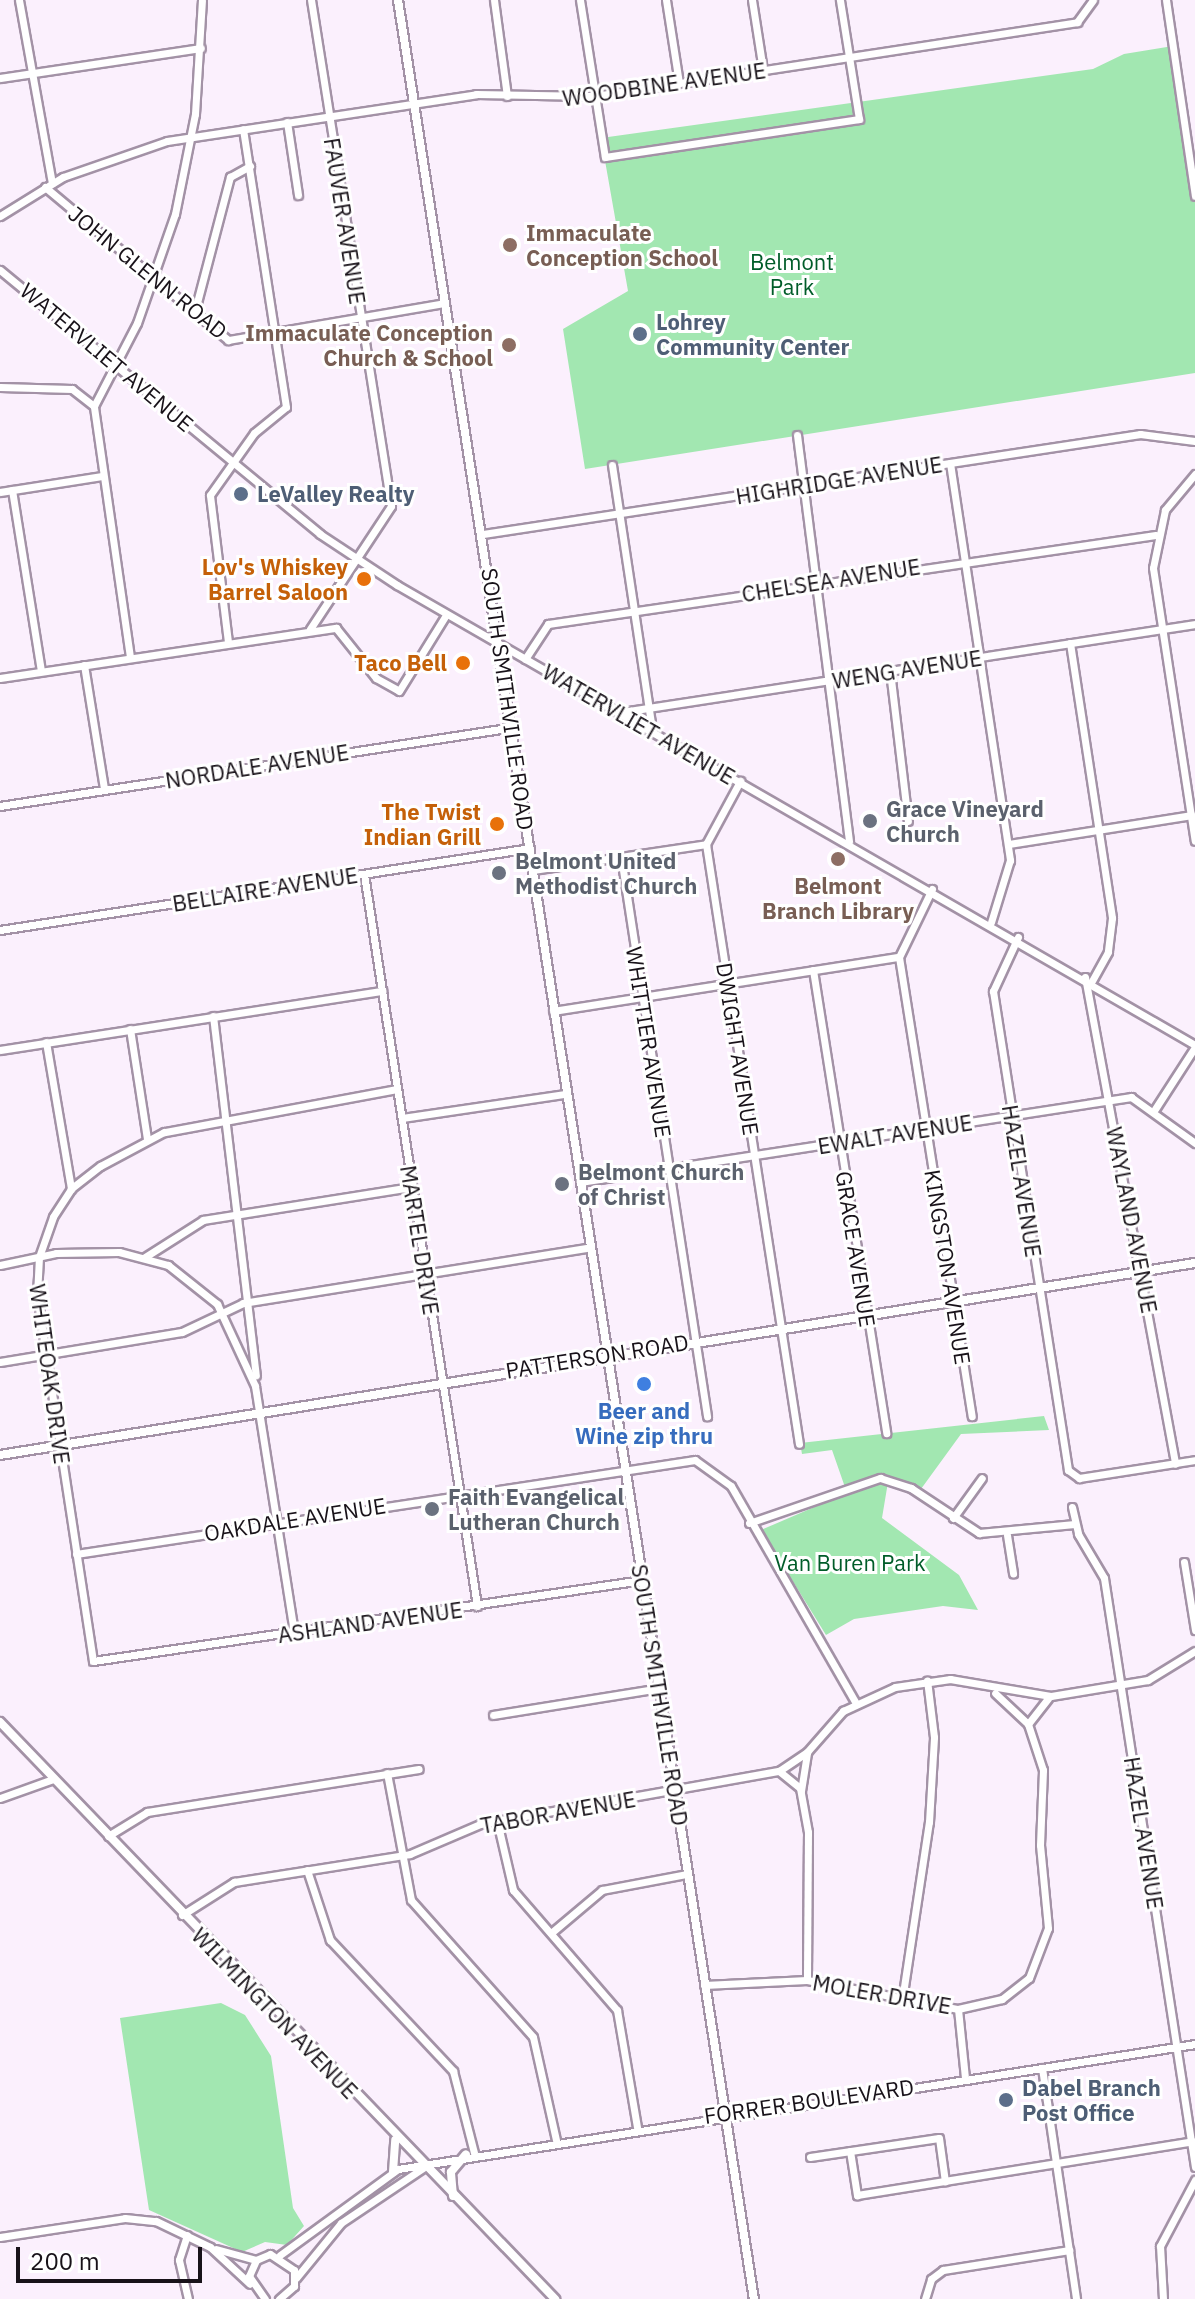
<!DOCTYPE html>
<html>
<head>
<meta charset="utf-8">
<style>
  body { margin:0 }
  #map { position:relative; width:1195px; height:2299px; overflow:hidden; background:#fbf0fd; font-family:"IBM Plex Sans",sans-serif }
  div>[style] { position:absolute }
  [style*='--x'] { left:calc(var(--x)*1px); top:calc(var(--y)*1px); width:calc(var(--w)*1px); rotate:calc(var(--a)*1deg) }
  .green>* { inset:0; background:#a2e7b1 }
  .roads { filter:drop-shadow(2px 0 #a392a6) drop-shadow(-2px 0 #a392a6) drop-shadow(0 2px #a392a6) drop-shadow(0 -2px #a392a6) }
  .minor>* { height:7px; margin:-3.5px; padding:0 3.5px; transform-origin:3.5px; border-radius:3.5px; background:#fff }
  .major>* { height:8px; margin:-4px; padding:0 4px; transform-origin:4px; border-radius:4px; background:#fff }
  .dots>* { width:22px; height:22px; translate:-50% -50%; box-sizing:border-box; border:4px solid #fff; border-radius:50% }
  span { translate:-50% -50%; white-space:nowrap; text-align:center; line-height:1.15; -webkit-text-stroke:6px #fff; paint-order:stroke }
  .street-label { font-size:22px; color:#181219 }
  .education-label { font-size:22px; color:#785e54; font-weight:700 }
  .left { translate:0 -50%; text-align:left }
  .right { translate:-100% -50%; text-align:right }
  .park-label { font-size:22px; color:#005c29 }
  .service-label { font-size:22px; color:#4e5e75; font-weight:700 }
  .food-label { font-size:22px; color:#c56008; font-weight:700 }
  .worship-label { font-size:22px; color:#5b616d; font-weight:700 }
  .shop-label { font-size:22px; color:#366cbe; font-weight:700 }
  .scale { position:absolute; left:16px; top:2247px; width:186px; height:36px; box-sizing:border-box; border:4px solid #181219; border-top:0; padding-left:10px; font-size:24px; line-height:28px; white-space:nowrap; color:#181219; -webkit-text-stroke:6px #fff; paint-order:stroke }
</style>
</head>
<body>
<div id="map">
  <div class="green">
    <div style="clip-path:polygon(1173px 46px,1195px 196px,1195px 373px,585px 469px,563px 329px,628px 291px,601px 138px,1093px 69px,1124px 54px)"></div>
    <div style="clip-path:polygon(1044px 1416px,1049px 1430px,961px 1434px,921px 1489px,889px 1476px,882px 1518px,959px 1575px,978px 1610px,943px 1606px,854px 1619px,826px 1635px,761px 1530px,847px 1493px,832px 1450px,802px 1454px,800px 1443px)"></div>
    <div style="clip-path:polygon(221px 2003px,245px 2015px,271px 2056px,293px 2208px,304px 2226px,287px 2245px,265px 2242px,242px 2252px,149px 2210px,120px 2018px)"></div>
  </div>
  <div class="roads">
    <div class="minor">
      <div style="--x:19;--y:0;--w:186;--a:79.8"></div>
      <div style="--x:494;--y:0;--w:97;--a:82.3"></div>
      <div style="--x:580;--y:0;--w:159;--a:81"></div>
      <div style="--x:605;--y:157;--w:257;--a:-8.5"></div>
      <div style="--x:859;--y:119;--w:121;--a:-99.1"></div>
      <div style="--x:666;--y:0;--w:84;--a:81.1"></div>
      <div style="--x:752;--y:0;--w:71;--a:81.1"></div>
      <div style="--x:1166;--y:0;--w:198;--a:81.6"></div>
      <div style="--x:0;--y:78;--w:203;--a:-8.5"></div>
      <div style="--x:287;--y:122;--w:74;--a:81.4"></div>
      <div style="--x:45;--y:187;--w:239;--a:39.9"></div>
      <div style="--x:228;--y:340;--w:220;--a:-9.7"></div>
      <div style="--x:0;--y:216;--w:74;--a:-31.8"></div>
      <div style="--x:63;--y:177;--w:110;--a:-19.1"></div>
      <div style="--x:167;--y:141;--w:313;--a:-8.6"></div>
      <div style="--x:476;--y:94;--w:119;--a:1"></div>
      <div style="--x:595;--y:96;--w:488;--a:-8.7"></div>
      <div style="--x:1077;--y:22;--w:27;--a:-54"></div>
      <div style="--x:0;--y:270;--w:415;--a:39.5"></div>
      <div style="--x:320;--y:534;--w:92;--a:33.5"></div>
      <div style="--x:397;--y:585;--w:921;--a:29.96"></div>
      <div style="--x:194;--y:314;--w:142;--a:-75.3"></div>
      <div style="--x:230;--y:177;--w:23;--a:-29"></div>
      <div style="--x:0;--y:387;--w:72;--a:1.6"></div>
      <div style="--x:72;--y:389;--w:28;--a:38"></div>
      <div style="--x:797;--y:435;--w:410;--a:82.7"></div>
      <div style="--x:950;--y:463;--w:402;--a:81.4"></div>
      <div style="--x:1010;--y:860;--w:65;--a:107"></div>
      <div style="--x:612;--y:465;--w:269;--a:81.4"></div>
      <div style="--x:1195;--y:474;--w:47;--a:129.8"></div>
      <div style="--x:1165;--y:510;--w:59;--a:101.7"></div>
      <div style="--x:1153;--y:568;--w:276;--a:81.3"></div>
      <div style="--x:12;--y:490;--w:183;--a:80.9"></div>
      <div style="--x:0;--y:492;--w:103;--a:-8.9"></div>
      <div style="--x:483;--y:534;--w:665;--a:-8.65"></div>
      <div style="--x:1140;--y:434;--w:55;--a:7.3"></div>
      <div style="--x:310;--y:629;--w:147;--a:-56.6"></div>
      <div style="--x:391;--y:506;--w:512;--a:-98.98"></div>
      <div style="--x:228;--y:642;--w:148;--a:-97"></div>
      <div style="--x:210;--y:495;--w:76;--a:-54.6"></div>
      <div style="--x:254;--y:433;--w:41;--a:-39.1"></div>
      <div style="--x:286;--y:407;--w:281;--a:-98.8"></div>
      <div style="--x:1070;--y:643;--w:278;--a:81.3"></div>
      <div style="--x:1112;--y:918;--w:34;--a:97"></div>
      <div style="--x:1108;--y:952;--w:33;--a:119"></div>
      <div style="--x:130;--y:657;--w:254;--a:-98.2"></div>
      <div style="--x:94;--y:406;--w:93;--a:-62.6"></div>
      <div style="--x:137;--y:323;--w:115;--a:-70.8"></div>
      <div style="--x:175;--y:214;--w:102;--a:-78.7"></div>
      <div style="--x:195;--y:114;--w:114;--a:-86.5"></div>
      <div style="--x:525;--y:659;--w:42;--a:-56.7"></div>
      <div style="--x:548;--y:624;--w:614;--a:-8.33"></div>
      <div style="--x:84;--y:665;--w:126;--a:80.8"></div>
      <div style="--x:890;--y:671;--w:151;--a:83.2"></div>
      <div style="--x:0;--y:678;--w:340;--a:-8.5"></div>
      <div style="--x:336;--y:628;--w:64;--a:51.3"></div>
      <div style="--x:376;--y:678;--w:26;--a:29"></div>
      <div style="--x:399;--y:691;--w:89;--a:-58.3"></div>
      <div style="--x:622;--y:712;--w:580;--a:-8.73"></div>
      <div style="--x:0;--y:806;--w:520;--a:-8.74"></div>
      <div style="--x:706;--y:844;--w:607;--a:81.19"></div>
      <div style="--x:1009;--y:844;--w:185;--a:-9"></div>
      <div style="--x:621;--y:857;--w:566;--a:81.25"></div>
      <div style="--x:533;--y:870;--w:175;--a:-8.5"></div>
      <div style="--x:706;--y:844;--w:72;--a:-61.6"></div>
      <div style="--x:364;--y:874;--w:741;--a:81.22"></div>
      <div style="--x:932;--y:889;--w:76;--a:115.9"></div>
      <div style="--x:899;--y:957;--w:465;--a:81"></div>
      <div style="--x:0;--y:930;--w:536;--a:-8.79"></div>
      <div style="--x:1018;--y:937;--w:60;--a:114.8"></div>
      <div style="--x:993;--y:991;--w:485;--a:81.1"></div>
      <div style="--x:1068;--y:1470;--w:14;--a:36"></div>
      <div style="--x:1079;--y:1478;--w:117;--a:-8.8"></div>
      <div style="--x:813;--y:970;--w:469;--a:81"></div>
      <div style="--x:1085;--y:977;--w:495;--a:79.5"></div>
      <div style="--x:553;--y:1011;--w:350;--a:-8.9"></div>
      <div style="--x:213;--y:1016;--w:362;--a:83.2"></div>
      <div style="--x:130;--y:1029;--w:111;--a:81.2"></div>
      <div style="--x:46;--y:1042;--w:149;--a:80.3"></div>
      <div style="--x:0;--y:1050;--w:387;--a:-8.8"></div>
      <div style="--x:397;--y:1089;--w:237;--a:169.5"></div>
      <div style="--x:164;--y:1132;--w:72;--a:152"></div>
      <div style="--x:100;--y:1166;--w:37;--a:142"></div>
      <div style="--x:71;--y:1189;--w:33;--a:123"></div>
      <div style="--x:53;--y:1217;--w:42;--a:109.3"></div>
      <div style="--x:39;--y:1257;--w:38;--a:93"></div>
      <div style="--x:37;--y:1295;--w:370;--a:81.3"></div>
      <div style="--x:93;--y:1661;--w:555;--a:-8.39"></div>
      <div style="--x:1155;--y:1109;--w:74;--a:-57.2"></div>
      <div style="--x:402;--y:1118;--w:165;--a:-8.4"></div>
      <div style="--x:580;--y:1182;--w:558;--a:-8.77"></div>
      <div style="--x:1131;--y:1097;--w:79;--a:35.7"></div>
      <div style="--x:145;--y:1257;--w:69;--a:-32.5"></div>
      <div style="--x:203;--y:1220;--w:212;--a:-9"></div>
      <div style="--x:0;--y:1265;--w:57;--a:-12.1"></div>
      <div style="--x:56;--y:1253;--w:63;--a:-0.9"></div>
      <div style="--x:119;--y:1252;--w:51;--a:14.9"></div>
      <div style="--x:168;--y:1265;--w:63;--a:38.5"></div>
      <div style="--x:217;--y:1304;--w:90;--a:65.1"></div>
      <div style="--x:255;--y:1386;--w:250;--a:81"></div>
      <div style="--x:0;--y:1362;--w:184;--a:-9.4"></div>
      <div style="--x:182;--y:1332;--w:68;--a:-25.4"></div>
      <div style="--x:243;--y:1303;--w:352;--a:-9.1"></div>
      <div style="--x:1072;--y:1507;--w:28;--a:77"></div>
      <div style="--x:1078;--y:1534;--w:51;--a:59.4"></div>
      <div style="--x:1104;--y:1578;--w:596;--a:81.22"></div>
      <div style="--x:953;--y:1518;--w:49;--a:-54.1"></div>
      <div style="--x:749;--y:1523;--w:139;--a:-19"></div>
      <div style="--x:880;--y:1478;--w:33;--a:18"></div>
      <div style="--x:911;--y:1488;--w:82;--a:33.5"></div>
      <div style="--x:979;--y:1533;--w:96;--a:-5.4"></div>
      <div style="--x:1007;--y:1535;--w:39;--a:81"></div>
      <div style="--x:76;--y:1554;--w:626;--a:-8.63"></div>
      <div style="--x:695;--y:1460;--w:44;--a:35.8"></div>
      <div style="--x:731;--y:1486;--w:250;--a:60.1"></div>
      <div style="--x:1184;--y:1562;--w:69;--a:80.8"></div>
      <div style="--x:493;--y:1715;--w:168;--a:-9.2"></div>
      <div style="--x:1028;--y:1724;--w:33;--a:-52"></div>
      <div style="--x:779;--y:1771;--w:27;--a:39"></div>
      <div style="--x:800;--y:1788;--w:45;--a:79.7"></div>
      <div style="--x:808;--y:1832;--w:148;--a:90.4"></div>
      <div style="--x:387;--y:1773;--w:129;--a:79.3"></div>
      <div style="--x:411;--y:1900;--w:183;--a:48.3"></div>
      <div style="--x:533;--y:2037;--w:106;--a:77.4"></div>
      <div style="--x:801;--y:1791;--w:39;--a:-81"></div>
      <div style="--x:0;--y:1798;--w:56;--a:-19.7"></div>
      <div style="--x:497;--y:1821;--w:71;--a:76.9"></div>
      <div style="--x:513;--y:1890;--w:159;--a:49.1"></div>
      <div style="--x:617;--y:2010;--w:119;--a:80.3"></div>
      <div style="--x:108;--y:1836;--w:46;--a:-31.6"></div>
      <div style="--x:147;--y:1812;--w:275;--a:-9"></div>
      <div style="--x:307;--y:1870;--w:74;--a:71.8"></div>
      <div style="--x:330;--y:1940;--w:180;--a:46.8"></div>
      <div style="--x:453;--y:2071;--w:85;--a:75.6"></div>
      <div style="--x:182;--y:1915;--w:62;--a:-32.4"></div>
      <div style="--x:234;--y:1882;--w:178;--a:-9"></div>
      <div style="--x:410;--y:1854;--w:76;--a:-23.2"></div>
      <div style="--x:480;--y:1824;--w:304;--a:-10.1"></div>
      <div style="--x:779;--y:1771;--w:34;--a:-34"></div>
      <div style="--x:807;--y:1752;--w:55;--a:-48.7"></div>
      <div style="--x:843;--y:1711;--w:57;--a:-24.8"></div>
      <div style="--x:895;--y:1687;--w:56;--a:-8.3"></div>
      <div style="--x:950;--y:1679;--w:102;--a:9.6"></div>
      <div style="--x:1051;--y:1696;--w:98;--a:-9.4"></div>
      <div style="--x:1148;--y:1680;--w:55;--a:-31.7"></div>
      <div style="--x:551;--y:1933;--w:67;--a:-40.1"></div>
      <div style="--x:602;--y:1890;--w:86;--a:-10.7"></div>
      <div style="--x:704;--y:1985;--w:103;--a:-2.8"></div>
      <div style="--x:807;--y:1980;--w:154;--a:10.9"></div>
      <div style="--x:958;--y:2009;--w:45;--a:-12.8"></div>
      <div style="--x:1002;--y:1999;--w:34;--a:-38"></div>
      <div style="--x:1029;--y:1978;--w:53;--a:-69.2"></div>
      <div style="--x:1048;--y:1928;--w:83;--a:-95.5"></div>
      <div style="--x:1040;--y:1845;--w:75;--a:-87.7"></div>
      <div style="--x:1043;--y:1770;--w:48;--a:-108.1"></div>
      <div style="--x:1028;--y:1724;--w:45;--a:-136.8"></div>
      <div style="--x:902;--y:2000;--w:180;--a:-81.4"></div>
      <div style="--x:929;--y:1822;--w:85;--a:-86.6"></div>
      <div style="--x:934;--y:1737;--w:57;--a:-97"></div>
      <div style="--x:958;--y:2009;--w:69;--a:84.2"></div>
      <div style="--x:1042;--y:2068;--w:233;--a:81.6"></div>
      <div style="--x:850;--y:2151;--w:45;--a:81"></div>
      <div style="--x:857;--y:2195;--w:340;--a:-9.1"></div>
      <div style="--x:810;--y:2157;--w:130;--a:-8.4"></div>
      <div style="--x:939;--y:2138;--w:44;--a:82.2"></div>
      <div style="--x:187;--y:2235;--w:26;--a:108"></div>
      <div style="--x:179;--y:2260;--w:40;--a:77"></div>
      <div style="--x:0;--y:2237;--w:126;--a:-8.6"></div>
      <div style="--x:125;--y:2218;--w:31;--a:6"></div>
      <div style="--x:156;--y:2221;--w:60;--a:25.7"></div>
      <div style="--x:210;--y:2247;--w:54;--a:42.8"></div>
      <div style="--x:216;--y:2249;--w:41;--a:15.4"></div>
      <div style="--x:280;--y:2255;--w:146;--a:-36.1"></div>
      <div style="--x:398;--y:2169;--w:807;--a:-8.91"></div>
      <div style="--x:296;--y:2278;--w:71;--a:-50.7"></div>
      <div style="--x:341;--y:2223;--w:99;--a:-33.9"></div>
      <div style="--x:265;--y:2299;--w:28;--a:-125"></div>
      <div style="--x:249;--y:2276;--w:17;--a:-66"></div>
      <div style="--x:256;--y:2260;--w:15;--a:-23"></div>
      <div style="--x:270;--y:2254;--w:29;--a:34"></div>
      <div style="--x:294;--y:2270;--w:16;--a:90"></div>
      <div style="--x:294;--y:2286;--w:20;--a:139"></div>
      <div style="--x:925;--y:2299;--w:21;--a:-73"></div>
      <div style="--x:931;--y:2279;--w:15;--a:-37"></div>
      <div style="--x:943;--y:2270;--w:128;--a:-9"></div>
      <div style="--x:1163;--y:2299;--w:53;--a:-93.2"></div>
      <div style="--x:1160;--y:2246;--w:75;--a:-62.1"></div>
    </div>
    <div class="major">
      <div style="--x:398;--y:0;--w:2326;--a:81.2"></div>
      <div style="--x:0;--y:1455;--w:1210;--a:-9.13"></div>
      <div style="--x:0;--y:1722;--w:801;--a:46.11"></div>
      <div style="--x:393;--y:2172;--w:32;--a:-86"></div>
      <div style="--x:453;--y:2196;--w:24;--a:-95"></div>
      <div style="--x:451;--y:2172;--w:23;--a:-50"></div>
    </div>
  </div>
  <div class="dots">
    <div style="left:510px;top:245px;background:#8d6e63"></div>
    <div style="left:640px;top:334px;background:#5c6f8a"></div>
    <div style="left:509px;top:345px;background:#8d6e63"></div>
    <div style="left:241px;top:494px;background:#5c6f8a"></div>
    <div style="left:364px;top:579px;background:#e8710a"></div>
    <div style="left:463px;top:663px;background:#e8710a"></div>
    <div style="left:870px;top:821px;background:#6b7280"></div>
    <div style="left:497px;top:824px;background:#e8710a"></div>
    <div style="left:838px;top:859px;background:#8d6e63"></div>
    <div style="left:499px;top:873px;background:#6b7280"></div>
    <div style="left:562px;top:1184px;background:#6b7280"></div>
    <div style="left:644px;top:1384px;background:#3f7fe0"></div>
    <div style="left:432px;top:1509px;background:#6b7280"></div>
    <div style="left:1006px;top:2100px;background:#5c6f8a"></div>
  </div>
  <div class="street-label">
    <span style="left:664px;top:84px;rotate:-8deg">WOODBINE AVENUE</span>
    <span style="left:345px;top:221px;rotate:81deg">FAUVER AVENUE</span>
    <span style="left:148px;top:272px;rotate:39deg">JOHN GLENN ROAD</span>
    <span style="left:107px;top:357px;rotate:40deg">WATERVLIET AVENUE</span>
    <span style="left:839px;top:480px;rotate:-9deg">HIGHRIDGE AVENUE</span>
    <span style="left:831px;top:580px;rotate:-9deg">CHELSEA AVENUE</span>
    <span style="left:907px;top:669px;rotate:-9deg">WENG AVENUE</span>
    <span style="left:508px;top:699px;rotate:82deg">SOUTH SMITHVILLE ROAD</span>
    <span style="left:639px;top:724px;rotate:30deg">WATERVLIET AVENUE</span>
    <span style="left:257px;top:766px;rotate:-9deg">NORDALE AVENUE</span>
    <span style="left:265px;top:889px;rotate:-9deg">BELLAIRE AVENUE</span>
    <span style="left:649px;top:1042px;rotate:81deg">WHITTIER AVENUE</span>
    <span style="left:738px;top:1049px;rotate:81deg">DWIGHT AVENUE</span>
    <span style="left:895px;top:1134px;rotate:-9deg">EWALT AVENUE</span>
    <span style="left:1022px;top:1181px;rotate:81deg">HAZEL AVENUE</span>
    <span style="left:1132px;top:1220px;rotate:79deg">WAYLAND AVENUE</span>
    <span style="left:420px;top:1240px;rotate:81deg">MARTEL DRIVE</span>
    <span style="left:856px;top:1249px;rotate:81deg">GRACE AVENUE</span>
    <span style="left:948px;top:1267px;rotate:81deg">KINGSTON AVENUE</span>
    <span style="left:597px;top:1356px;rotate:-9deg">PATTERSON ROAD</span>
    <span style="left:50px;top:1374px;rotate:82deg">WHITEOAK DRIVE</span>
    <span style="left:295px;top:1519px;rotate:-9deg">OAKDALE AVENUE</span>
    <span style="left:370px;top:1622px;rotate:-8deg">ASHLAND AVENUE</span>
    <span style="left:660px;top:1695px;rotate:81deg">SOUTH SMITHVILLE ROAD</span>
    <span style="left:558px;top:1812px;rotate:-10deg">TABOR AVENUE</span>
    <span style="left:1144px;top:1833px;rotate:81deg">HAZEL AVENUE</span>
    <span style="left:882px;top:1994px;rotate:10deg">MOLER DRIVE</span>
    <span style="left:275px;top:2013px;rotate:46deg">WILMINGTON AVENUE</span>
    <span style="left:809px;top:2101px;rotate:-8deg">FORRER BOULEVARD</span>
  </div>
  <div class="education-label">
    <span class="left" style="left:526px;top:245px">Immaculate<br>Conception School</span>
    <span class="right" style="left:493px;top:345px">Immaculate Conception<br>Church &amp; School</span>
    <span style="left:838px;top:898px">Belmont<br>Branch Library</span>
  </div>
  <div class="park-label">
    <span style="left:792px;top:274px">Belmont<br>Park</span>
    <span style="left:850px;top:1563px">Van Buren Park</span>
  </div>
  <div class="service-label">
    <span class="left" style="left:656px;top:334px">Lohrey<br>Community Center</span>
    <span class="left" style="left:257px;top:494px">LeValley Realty</span>
    <span class="left" style="left:1022px;top:2100px">Dabel Branch<br>Post Office</span>
  </div>
  <div class="food-label">
    <span class="right" style="left:348px;top:579px">Lov's Whiskey<br>Barrel Saloon</span>
    <span class="right" style="left:447px;top:663px">Taco Bell</span>
    <span class="right" style="left:481px;top:824px">The Twist<br>Indian Grill</span>
  </div>
  <div class="worship-label">
    <span class="left" style="left:886px;top:821px">Grace Vineyard<br>Church</span>
    <span class="left" style="left:515px;top:873px">Belmont United<br>Methodist Church</span>
    <span class="left" style="left:578px;top:1184px">Belmont Church<br>of Christ</span>
    <span class="left" style="left:448px;top:1509px">Faith Evangelical<br>Lutheran Church</span>
  </div>
  <div class="shop-label">
    <span style="left:644px;top:1423px">Beer and<br>Wine zip thru</span>
  </div>
  <div class="scale">200 m</div>
</div>
</body>
</html>
